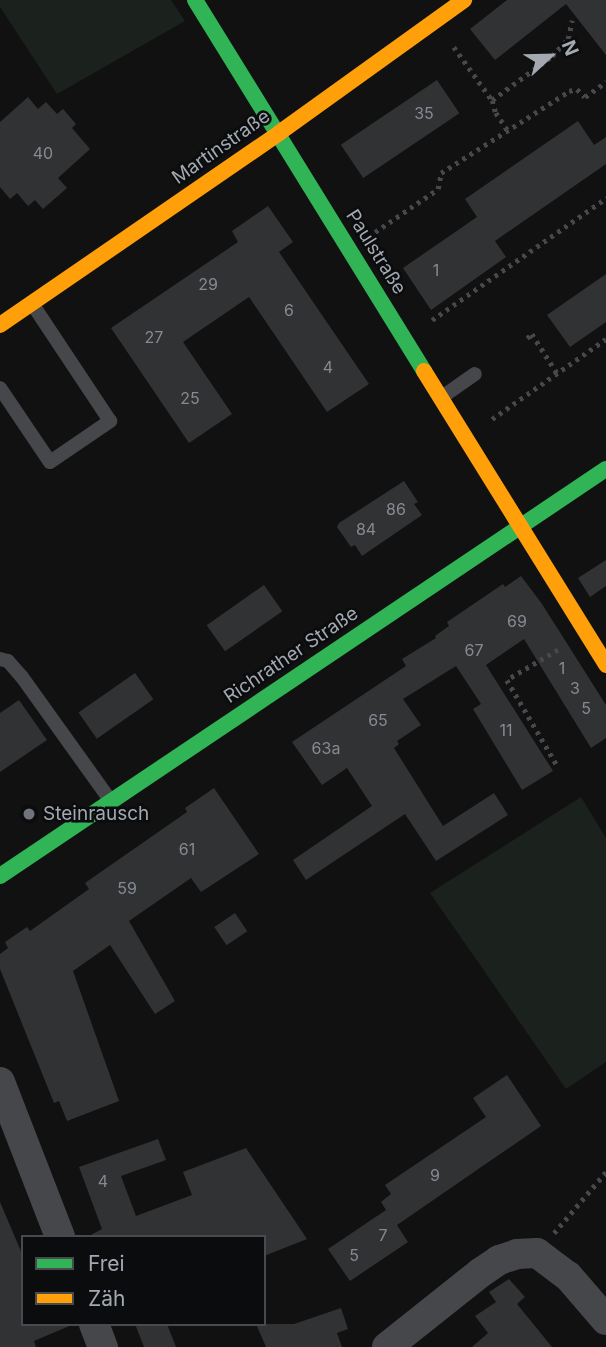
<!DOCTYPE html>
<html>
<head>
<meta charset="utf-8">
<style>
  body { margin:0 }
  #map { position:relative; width:606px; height:1347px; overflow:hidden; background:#111; font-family:Inter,sans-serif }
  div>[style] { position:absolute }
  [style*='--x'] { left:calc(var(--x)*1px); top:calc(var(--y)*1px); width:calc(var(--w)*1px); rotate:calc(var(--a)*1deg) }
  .green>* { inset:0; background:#1b211c }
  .building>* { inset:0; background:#313233; transform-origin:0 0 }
  .path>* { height:4.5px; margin-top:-2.25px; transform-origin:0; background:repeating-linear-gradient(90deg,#47484b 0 3.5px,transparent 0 8.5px) }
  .lane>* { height:14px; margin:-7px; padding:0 7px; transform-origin:7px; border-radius:7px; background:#45474a }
  .street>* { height:30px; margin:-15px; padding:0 15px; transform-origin:15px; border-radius:15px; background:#45474a }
  .fast>* { height:16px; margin:-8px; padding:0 8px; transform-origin:8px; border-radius:8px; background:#30b455 }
  .slow>* { height:16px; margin:-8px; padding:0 8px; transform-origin:8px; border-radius:8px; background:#ff9f0a }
  .dots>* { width:19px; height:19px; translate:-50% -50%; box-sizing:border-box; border:4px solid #0b0c0d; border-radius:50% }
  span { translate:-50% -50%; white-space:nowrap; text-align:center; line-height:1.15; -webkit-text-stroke:5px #0b0c0d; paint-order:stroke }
  .number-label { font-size:16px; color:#868a92 }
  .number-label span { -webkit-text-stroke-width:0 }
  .street-label { font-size:19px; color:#a3a8b1 }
  .poi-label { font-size:19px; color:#a3a8b1 }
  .left { translate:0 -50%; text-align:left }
  .legend { position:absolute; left:21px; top:1235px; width:245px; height:91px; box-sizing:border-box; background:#0b0c0d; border:2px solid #484a4f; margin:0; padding:9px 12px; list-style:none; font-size:21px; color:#a3a8b1 }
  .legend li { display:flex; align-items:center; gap:14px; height:35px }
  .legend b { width:35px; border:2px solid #484a4f }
  .north { position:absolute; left:515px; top:21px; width:70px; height:70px; -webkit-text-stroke:5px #0b0c0d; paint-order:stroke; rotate:68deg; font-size:19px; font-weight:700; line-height:28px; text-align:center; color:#a3a8b1 }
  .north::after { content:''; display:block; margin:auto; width:24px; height:32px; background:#a3a8b1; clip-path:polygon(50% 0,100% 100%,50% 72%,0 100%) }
</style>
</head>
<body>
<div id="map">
  <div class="green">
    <div style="clip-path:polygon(0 0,171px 0,185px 21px,57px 94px,0 7px)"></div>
    <div style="clip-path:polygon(581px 797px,606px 838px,606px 1062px,566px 1089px,430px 893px)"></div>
  </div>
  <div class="building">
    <div style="clip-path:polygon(507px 0,606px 0,606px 55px,566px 4px,495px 60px,470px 29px)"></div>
    <div style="left:437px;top:80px;width:40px;height:116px;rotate:56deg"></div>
    <div style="clip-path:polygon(28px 97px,38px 109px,46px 102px,57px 114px,63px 109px,76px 124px,72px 128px,90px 149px,58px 178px,67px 188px,43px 209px,35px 200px,28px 206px,17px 193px,10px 199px,0 187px,0 122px)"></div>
    <div style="clip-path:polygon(578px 121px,594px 145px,606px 137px,606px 164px,495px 241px,506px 257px,431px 310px,403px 268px,477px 217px,465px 199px)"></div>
    <div style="clip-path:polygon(268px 206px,293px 242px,279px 252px,369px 384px,327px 412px,249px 297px,183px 342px,232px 414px,189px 443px,111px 328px,238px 242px,232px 231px)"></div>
    <div style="clip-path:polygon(606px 274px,606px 322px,570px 347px,547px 315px)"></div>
    <div style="clip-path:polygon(404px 481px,418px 502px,414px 504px,422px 515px,362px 556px,355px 545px,351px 547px,337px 527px,339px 523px)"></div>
    <div style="clip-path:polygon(606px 560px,606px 586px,590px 597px,578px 578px)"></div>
    <div style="clip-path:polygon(521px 576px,542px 604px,606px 705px,606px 738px,591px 748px,524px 639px,486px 665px,553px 771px,522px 790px,473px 709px,481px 704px,456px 666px,403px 699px,421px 725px,397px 741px,399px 744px,394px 748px,443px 826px,494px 793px,508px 815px,436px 861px,405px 814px,306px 880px,293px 860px,372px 806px,347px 768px,322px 785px,292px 742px,406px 666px,402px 659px,436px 638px,435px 636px,449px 626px,447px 622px,503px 584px,505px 587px)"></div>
    <div style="left:264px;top:585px;width:32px;height:70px;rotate:55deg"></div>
    <div style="left:135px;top:673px;width:32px;height:69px;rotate:55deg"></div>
    <div style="clip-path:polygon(19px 700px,47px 740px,0 772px,0 713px)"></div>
    <div style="clip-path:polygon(214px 788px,259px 854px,201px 892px,191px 878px,129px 921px,175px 1001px,155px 1014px,110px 945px,73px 971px,119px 1101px,67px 1121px,59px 1101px,54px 1103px,0 969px,0 954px,8px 948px,5px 942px,27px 927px,30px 931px,89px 889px,85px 883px,187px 812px,185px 808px)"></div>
    <div style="left:235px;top:913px;width:22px;height:25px;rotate:56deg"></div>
    <div style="clip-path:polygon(507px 1075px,541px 1126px,397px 1225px,408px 1242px,350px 1281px,328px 1249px,386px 1210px,381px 1202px,391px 1194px,385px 1185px,486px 1117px,473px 1098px)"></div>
    <div style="clip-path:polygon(158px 1139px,166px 1160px,121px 1176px,136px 1216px,192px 1195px,183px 1172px,246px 1148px,307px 1239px,264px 1256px,264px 1237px,87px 1237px,102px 1229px,79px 1167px)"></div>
    <div style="clip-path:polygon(0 1202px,23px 1256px,23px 1324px,74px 1324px,34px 1341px,36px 1347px,0 1347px)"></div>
    <div style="clip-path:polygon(509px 1279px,525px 1297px,517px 1304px,552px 1347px,472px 1347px,488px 1333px,475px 1316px,496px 1302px,489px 1292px)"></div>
    <div style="clip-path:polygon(341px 1308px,348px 1329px,337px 1333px,342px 1347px,266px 1347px,256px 1324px,294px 1324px)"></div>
    <div style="clip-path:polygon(135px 1324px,167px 1324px,176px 1347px,144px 1347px)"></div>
  </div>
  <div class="path">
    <div style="--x:454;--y:47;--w:65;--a:54.4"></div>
    <div style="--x:507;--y:130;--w:22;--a:-124"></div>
    <div style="--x:495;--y:112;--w:12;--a:-104"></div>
    <div style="--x:492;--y:100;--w:74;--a:-36.3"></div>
    <div style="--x:552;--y:56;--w:23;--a:-47"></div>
    <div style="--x:568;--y:39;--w:19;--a:-78"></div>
    <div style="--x:375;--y:232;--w:76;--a:-34.3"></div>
    <div style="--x:438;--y:189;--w:16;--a:-79"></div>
    <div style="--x:441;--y:173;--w:152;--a:-32.6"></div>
    <div style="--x:569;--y:91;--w:8;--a:-14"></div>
    <div style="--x:577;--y:89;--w:11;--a:45"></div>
    <div style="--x:585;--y:97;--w:26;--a:-36"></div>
    <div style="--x:432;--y:320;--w:213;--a:-35"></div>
    <div style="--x:527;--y:338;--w:6;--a:-39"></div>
    <div style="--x:532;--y:334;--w:46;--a:57.3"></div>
    <div style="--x:492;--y:419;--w:139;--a:-35.1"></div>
    <div style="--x:558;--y:650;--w:59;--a:149.5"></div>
    <div style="--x:507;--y:680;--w:101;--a:59.6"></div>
    <div style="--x:554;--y:1233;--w:80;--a:-49.6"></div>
  </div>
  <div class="lane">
    <div style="--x:0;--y:388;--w:89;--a:56"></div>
    <div style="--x:50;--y:462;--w:73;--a:-34.3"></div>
    <div style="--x:110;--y:421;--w:139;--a:-123.6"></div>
    <div style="--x:442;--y:397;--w:40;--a:-34.9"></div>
    <div style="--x:0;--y:659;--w:8;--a:14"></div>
    <div style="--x:8;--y:661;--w:21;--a:49"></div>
    <div style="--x:22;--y:677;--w:151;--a:54.4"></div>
  </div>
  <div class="street">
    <div style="--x:0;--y:1082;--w:166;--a:68.8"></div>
    <div style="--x:94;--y:1324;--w:25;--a:69"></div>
    <div style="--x:387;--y:1347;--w:119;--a:-38.5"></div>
    <div style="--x:480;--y:1273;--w:23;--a:-34"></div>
    <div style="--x:499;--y:1260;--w:19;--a:-18"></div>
    <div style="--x:517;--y:1254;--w:20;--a:-3"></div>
    <div style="--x:537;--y:1253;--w:39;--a:37"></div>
    <div style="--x:568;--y:1276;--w:58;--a:49.2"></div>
  </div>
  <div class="fast">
    <div style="--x:195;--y:0;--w:436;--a:58.3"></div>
    <div style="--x:0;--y:876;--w:730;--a:-33.89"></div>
  </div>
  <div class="slow">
    <div style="--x:0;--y:325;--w:339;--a:-34.5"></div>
    <div style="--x:279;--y:133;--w:228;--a:-35.7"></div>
    <div style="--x:424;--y:371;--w:346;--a:58.2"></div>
  </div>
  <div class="dots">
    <div style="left:29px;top:814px;background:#707379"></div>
  </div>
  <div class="number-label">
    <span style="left:424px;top:113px">35</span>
    <span style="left:43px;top:153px">40</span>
    <span style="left:436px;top:270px">1</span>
    <span style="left:208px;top:284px">29</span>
    <span style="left:289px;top:310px">6</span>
    <span style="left:154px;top:337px">27</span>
    <span style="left:328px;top:367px">4</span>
    <span style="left:190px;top:398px">25</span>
    <span style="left:396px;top:509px">86</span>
    <span style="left:366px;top:529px">84</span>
    <span style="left:517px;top:621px">69</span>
    <span style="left:474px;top:650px">67</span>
    <span style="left:562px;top:668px">1</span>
    <span style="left:575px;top:688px">3</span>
    <span style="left:586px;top:708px">5</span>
    <span style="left:378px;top:720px">65</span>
    <span style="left:506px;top:730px">11</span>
    <span style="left:326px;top:748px">63a</span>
    <span style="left:187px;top:849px">61</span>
    <span style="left:127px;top:888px">59</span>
    <span style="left:435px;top:1175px">9</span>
    <span style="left:103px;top:1181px">4</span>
    <span style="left:383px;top:1235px">7</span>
    <span style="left:354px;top:1255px">5</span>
  </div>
  <div class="street-label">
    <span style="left:221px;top:147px;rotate:-35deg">Martinstraße</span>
    <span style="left:376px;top:252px;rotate:58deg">Paulstraße</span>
    <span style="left:291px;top:655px;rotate:-34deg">Richrather Straße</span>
  </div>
  <div class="poi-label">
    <span class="left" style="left:43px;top:814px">Steinrausch</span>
  </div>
  <ul class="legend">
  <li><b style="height:9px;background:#30b455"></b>Frei</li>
  <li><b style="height:9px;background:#ff9f0a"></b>Zäh</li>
  </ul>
  <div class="north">N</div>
</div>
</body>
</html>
